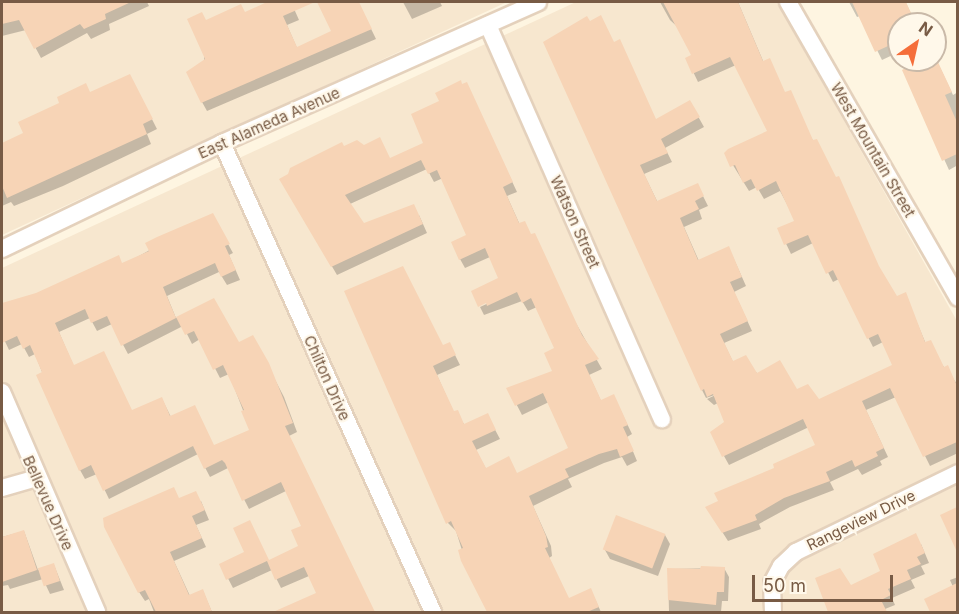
<!DOCTYPE html>
<html>
<head>
<meta charset="utf-8">
<style>
  body { margin:0 }
  #map { position:relative; width:959px; height:614px; overflow:hidden; background:#fef5e1; font-family:Inter,sans-serif }
  div>[style] { position:absolute }
  [style*='--x'] { left:calc(var(--x)*1px); top:calc(var(--y)*1px); width:calc(var(--w)*1px); rotate:calc(var(--a)*1deg) }
  .residential>* { inset:0; background:#f7e7cf }
  .shadow>* { inset:0; background:#0003 }
  .building>* { inset:0; background:#f7d4b6; transform-origin:0 0 }
  .roads { filter:drop-shadow(2px 0 #e4d1bc) drop-shadow(-2px 0 #e4d1bc) drop-shadow(0 2px #e4d1bc) drop-shadow(0 -2px #e4d1bc) }
  .minor>* { height:16px; margin:-8px; padding:0 8px; transform-origin:8px; border-radius:8px; background:#fff }
  span { translate:-50% -50%; white-space:nowrap; text-align:center; line-height:1.15; -webkit-text-stroke:4.5px #fff8ea; paint-order:stroke }
  .street-label { font-size:15px; color:#785b45 }
  .frame { position:absolute; inset:0; border:3px solid #785b45; pointer-events:none }
  .north { position:absolute; left:887px; top:12px; width:60px; height:60px; box-sizing:border-box; background:#fff8ea; border:2px solid #c9b9a8; border-radius:50%; rotate:34deg; font-size:16px; font-weight:700; line-height:24px; text-align:center; color:#785b45 }
  .north::after { content:''; display:block; margin:auto; width:21px; height:27px; background:#f56e3a; clip-path:polygon(50% 0,100% 100%,50% 72%,0 100%) }
  .scale { position:absolute; left:752px; top:575px; width:141px; height:27px; box-sizing:border-box; border:3px solid #785b45; border-top:0; padding-left:8px; font-size:18px; line-height:21px; white-space:nowrap; color:#785b45; -webkit-text-stroke:4px #fff8ea; paint-order:stroke }
</style>
</head>
<body>
<div id="map">
  <div class="residential">
    <div style="clip-path:polygon(2px 2px,507px 2px,2px 235px)"></div>
    <div style="clip-path:polygon(576px 2px,777px 2px,957px 321px,957px 612px,2px 612px,2px 268px)"></div>
  </div>
  <div class="shadow">
    <div style="clip-path:polygon(14px 2px,147px 2px,149px 6px,109px 24px,110px 30px,91px 39px,87px 33px,41px 58px,26px 30px,2px 36px,2px 7px)"></div>
    <div style="clip-path:polygon(271px 2px,291px 2px,299px 20px,287px 25px,297px 48px,333px 32px,320px 5px,325px 2px,358px 2px,376px 39px,207px 111px,202px 102px,206px 21px,245px 13px)"></div>
    <div style="clip-path:polygon(403px 2px,440px 2px,442px 6px,412px 19px)"></div>
    <div style="clip-path:polygon(660px 2px,738px 2px,764px 63px,814px 142px,883px 276px,896px 298px,905px 294px,926px 344px,958px 385px,958px 453px,930px 466px,896px 397px,866px 410px,888px 457px,880px 461px,882px 465px,862px 475px,858px 469px,830px 482px,834px 490px,790px 507px,759px 524px,761px 529px,728px 541px,707px 508px,817px 446px,809px 427px,729px 465px,724px 456px,726px 422px,718px 403px,714px 405px,707px 399px,720px 393px,706px 398px,702px 390px,545px 43px,614px 43px,656px 121px,690px 102px,704px 127px,665px 148px,672px 162px,644px 174px,658px 203px,702px 194px,708px 206px,699px 210px,702px 219px,684px 227px,699px 261px,733px 257px,746px 286px,734px 292px,752px 331px,724px 343px,733px 362px,819px 401px,894px 366px,883px 342px,873px 347px,839px 279px,833px 282px,813px 243px,791px 254px,779px 229px,796px 221px,780px 191px,764px 199px,757px 187px,749px 191px,731px 162px,769px 132px,736px 65px,698px 82px,687px 59px,693px 56px,683px 32px,670px 20px)"></div>
    <div style="clip-path:polygon(849px 2px,909px 2px,906px 3px,916px 24px,899px 24px,899px 52px,882px 60px,860px 16px,857px 17px)"></div>
    <div style="clip-path:polygon(935px 57px,953px 95px,958px 92px,958px 165px,949px 170px,904px 70px)"></div>
    <div style="clip-path:polygon(134px 84px,157px 129px,147px 134px,151px 144px,63px 186px,14px 206px,11px 202px,2px 206px,2px 146px,25px 134px,61px 104px)"></div>
    <div style="clip-path:polygon(471px 93px,517px 192px,507px 196px,520px 225px,602px 369px,589px 375px,601px 401px,618px 405px,632px 434px,627px 437px,637px 461px,627px 466px,622px 457px,604px 463px,568px 479px,572px 487px,533px 506px,551px 546px,552px 556px,549px 558px,569px 600px,595px 599px,601px 612px,488px 612px,470px 576px,456px 531px,448px 523px,346px 292px,454px 353px,460px 365px,437px 375px,454px 413px,465px 425px,492px 424px,500px 439px,476px 450px,486px 469px,517px 474px,570px 449px,549px 402px,522px 415px,508px 388px,554px 372px,556px 349px,537px 307px,528px 311px,522px 301px,484px 315px,480px 307px,493px 301px,500px 279px,490px 257px,465px 268px,460px 259px,468px 236px,443px 178px,434px 182px,427px 169px,350px 204px,364px 225px,419px 215px,427px 233px,337px 275px,281px 179px,344px 148px,390px 160px,425px 144px)"></div>
    <div style="clip-path:polygon(evenodd,212px 215px,233px 253px,229px 255px,240px 280px,227px 285px,219px 272px,167px 296px,176px 318px,213px 300px,238px 343px,257px 345px,284px 397px,297px 432px,289px 436px,374px 612px,297px 612px,294px 605px,318px 594px,309px 576px,281px 588px,272px 570px,233px 588px,221px 565px,246px 553px,269px 561px,300px 547px,303px 526px,286px 491px,249px 509px,228px 468px,210px 477px,198px 454px,109px 499px,97px 474px,85px 479px,80px 470px,35px 354px,29px 357px,22px 344px,9px 350px,2px 335px,2px 305px,123px 265px,212px 215px,90px 318px,97px 331px,112px 324px,128px 354px,183px 326px,192px 344px,200px 339px,220px 378px,229px 374px,251px 431px,214px 447px,171px 417px,162px 399px,132px 412px,74px 367px,59px 332px,90px 318px)"></div>
    <div style="clip-path:polygon(179px 500px,201px 501px,209px 520px,196px 525px,206px 547px,174px 561px,190px 596px,203px 591px,212px 612px,154px 612px,149px 599px,145px 601px,139px 592px)"></div>
    <div style="clip-path:polygon(24px 531px,38px 570px,54px 565px,64px 590px,50px 594px,43px 579px,10px 589px,8px 585px,2px 586px,2px 537px)"></div>
    <div style="clip-path:polygon(665px 535px,670px 544px,658px 576px,610px 559px,605px 550px)"></div>
    <div style="clip-path:polygon(921px 544px,929px 563px,921px 566px,925px 574px,911px 580px,915px 588px,892px 598px,895px 605px,885px 609px,887px 612px,830px 612px,817px 579px,850px 587px,882px 572px)"></div>
    <div style="clip-path:polygon(724px 568px,729px 577px,728px 601px,722px 601px,721px 612px,669px 612px,668px 569px)"></div>
    <div style="clip-path:polygon(958px 577px,958px 612px,932px 612px,926px 600px,953px 587px,950px 580px)"></div>
  </div>
  <div class="building">
    <div style="clip-path:polygon(2px 2px,131px 2px,105px 14px,106px 19px,84px 29px,80px 24px,34px 49px,19px 20px,2px 24px)"></div>
    <div style="clip-path:polygon(267px 2px,315px 2px,283px 16px,297px 47px,331px 31px,317px 2px,359px 2px,372px 29px,201px 103px,186px 72px,205px 59px,187px 19px,202px 12px,206px 20px,241px 4px,245px 12px)"></div>
    <div style="clip-path:polygon(663px 2px,738px 2px,763px 61px,770px 58px,785px 92px,791px 90px,813px 140px,817px 139px,836px 177px,839px 176px,879px 266px,897px 296px,906px 292px,925px 342px,931px 340px,944px 367px,948px 365px,957px 386px,957px 442px,923px 457px,890px 388px,862px 401px,884px 448px,876px 452px,878px 456px,855px 467px,852px 460px,826px 472px,830px 481px,784px 498px,755px 515px,757px 520px,722px 533px,705px 507px,718px 501px,714px 493px,774px 468px,773px 464px,815px 445px,803px 419px,722px 457px,710px 432px,724px 422px,713px 394px,707px 397px,704px 389px,701px 391px,543px 42px,587px 16px,590px 21px,601px 15px,614px 42px,620px 39px,656px 119px,690px 100px,700px 117px,661px 139px,668px 153px,640px 165px,657px 201px,698px 183px,704px 196px,695px 201px,699px 209px,680px 218px,698px 260px,729px 246px,742px 277px,730px 282px,748px 321px,720px 334px,733px 361px,746px 355px,757px 373px,780px 360px,797px 389px,808px 384px,819px 399px,892px 365px,878px 334px,867px 339px,833px 270px,826px 274px,808px 235px,784px 245px,777px 228px,794px 221px,776px 181px,757px 191px,751px 179px,743px 183px,735px 165px,730px 167px,724px 153px,728px 149px,767px 131px,730px 57px,692px 74px,685px 58px,691px 55px)"></div>
    <div style="clip-path:polygon(852px 2px,906px 2px,916px 24px,899px 24px,899px 41px,875px 52px)"></div>
    <div style="clip-path:polygon(919px 60px,937px 60px,952px 92px,945px 95px,957px 122px,957px 154px,942px 161px,902px 70px)"></div>
    <div style="clip-path:polygon(130px 74px,153px 119px,143px 124px,147px 134px,7px 198px,2px 186px,2px 143px,23px 133px,18px 122px,59px 103px,57px 97px,86px 83px,90px 92px)"></div>
    <div style="clip-path:polygon(461px 80px,462px 84px,467px 82px,513px 182px,503px 187px,519px 223px,525px 221px,531px 234px,535px 233px,582px 335px,599px 359px,585px 365px,601px 400px,614px 394px,628px 425px,623px 427px,634px 451px,620px 457px,617px 449px,599px 454px,565px 469px,569px 477px,529px 496px,546px 536px,548px 547px,545px 548px,569px 598px,591px 588px,599px 607px,587px 612px,487px 612px,461px 561px,458px 550px,463px 548px,451px 521px,446px 524px,344px 291px,403px 266px,443px 345px,450px 342px,456px 355px,433px 366px,454px 411px,458px 410px,464px 424px,488px 413px,496px 430px,472px 441px,486px 468px,509px 456px,517px 473px,568px 448px,543px 393px,515px 406px,506px 388px,552px 371px,544px 353px,554px 348px,531px 298px,522px 303px,517px 292px,487px 306px,486px 303px,478px 307px,471px 291px,498px 278px,485px 248px,459px 260px,451px 242px,466px 235px,437px 170px,428px 174px,421px 160px,345px 195px,364px 223px,414px 204px,423px 224px,331px 267px,279px 179px,288px 174px,290px 168px,342px 142px,344px 146px,357px 140px,364px 145px,380px 137px,390px 158px,423px 143px,411px 114px,439px 101px,435px 93px)"></div>
    <div style="clip-path:polygon(213px 213px,230px 244px,225px 246px,236px 270px,221px 277px,215px 263px,163px 287px,176px 318px,121px 346px,107px 316px,91px 323px,85px 309px,55px 323px,74px 365px,104px 351px,132px 410px,162px 397px,170px 416px,195px 405px,214px 445px,249px 430px,241px 411px,244px 410px,223px 365px,213px 370px,194px 331px,185px 335px,176px 317px,214px 298px,239px 342px,253px 335px,269px 363px,293px 423px,285px 426px,375px 612px,273px 612px,316px 593px,304px 567px,275px 580px,267px 561px,226px 580px,219px 564px,244px 552px,233px 528px,250px 520px,269px 560px,298px 546px,291px 530px,301px 526px,281px 482px,242px 501px,225px 463px,222px 460px,204px 469px,193px 446px,103px 491px,91px 465px,79px 471px,36px 375px,42px 372px,30px 345px,23px 349px,17px 336px,2px 343px,2px 303px,36px 293px,119px 255px,122px 263px,149px 251px,145px 243px,157px 237px)"></div>
    <div style="clip-path:polygon(174px 487px,179px 498px,196px 491px,205px 510px,192px 516px,202px 538px,170px 552px,189px 595px,203px 589px,212px 612px,156px 612px,145px 590px,138px 593px,104px 527px,103px 518px)"></div>
    <div style="clip-path:polygon(957px 507px,957px 552px,940px 515px)"></div>
    <div style="left:616px;top:515px;width:53px;height:37px;rotate:21deg"></div>
    <div style="clip-path:polygon(24px 530px,37px 570px,2px 582px,2px 537px)"></div>
    <div style="clip-path:polygon(916px 533px,925px 553px,917px 557px,921px 564px,907px 570px,911px 579px,888px 589px,891px 595px,881px 600px,887px 612px,828px 612px,815px 578px,840px 568px,851px 585px,880px 571px,873px 554px)"></div>
    <div style="left:54px;top:563px;width:19px;height:17px;rotate:72deg"></div>
    <div style="clip-path:polygon(701px 566px,725px 567px,724px 592px,717px 592px,716px 605px,668px 600px,667px 568px,700px 569px)"></div>
    <div style="clip-path:polygon(957px 583px,957px 612px,930px 612px,924px 599px)"></div>
  </div>
  <div class="roads">
    <div class="minor">
      <div style="--x:788;--y:2;--w:341;--a:60.1"></div>
      <div style="--x:488;--y:25;--w:431;--a:66.2"></div>
      <div style="--x:222;--y:143;--w:514;--a:65.78"></div>
      <div style="--x:2;--y:249;--w:244;--a:-25.7"></div>
      <div style="--x:222;--y:143;--w:346;--a:-24"></div>
      <div style="--x:2;--y:392;--w:240;--a:66.6"></div>
      <div style="--x:2;--y:488;--w:35;--a:-16"></div>
      <div style="--x:773;--y:612;--w:29;--a:-92"></div>
      <div style="--x:772;--y:583;--w:19;--a:-62"></div>
      <div style="--x:781;--y:566;--w:21;--a:-43"></div>
      <div style="--x:796;--y:552;--w:180;--a:-26"></div>
    </div>
  </div>
  <div class="street-label">
    <span style="left:269px;top:123px;rotate:-24deg">East Alameda Avenue</span>
    <span style="left:873px;top:150px;rotate:60deg">West Mountain Street</span>
    <span style="left:575px;top:222px;rotate:66deg">Watson Street</span>
    <span style="left:327px;top:378px;rotate:66deg">Chilton Drive</span>
    <span style="left:48px;top:503px;rotate:66deg">Bellevue Drive</span>
    <span style="left:861px;top:520px;rotate:-26deg">Rangeview Drive</span>
  </div>
  <div class="frame"></div>
  <div class="north">N</div>
  <div class="scale">50 m</div>
</div>
</body>
</html>
